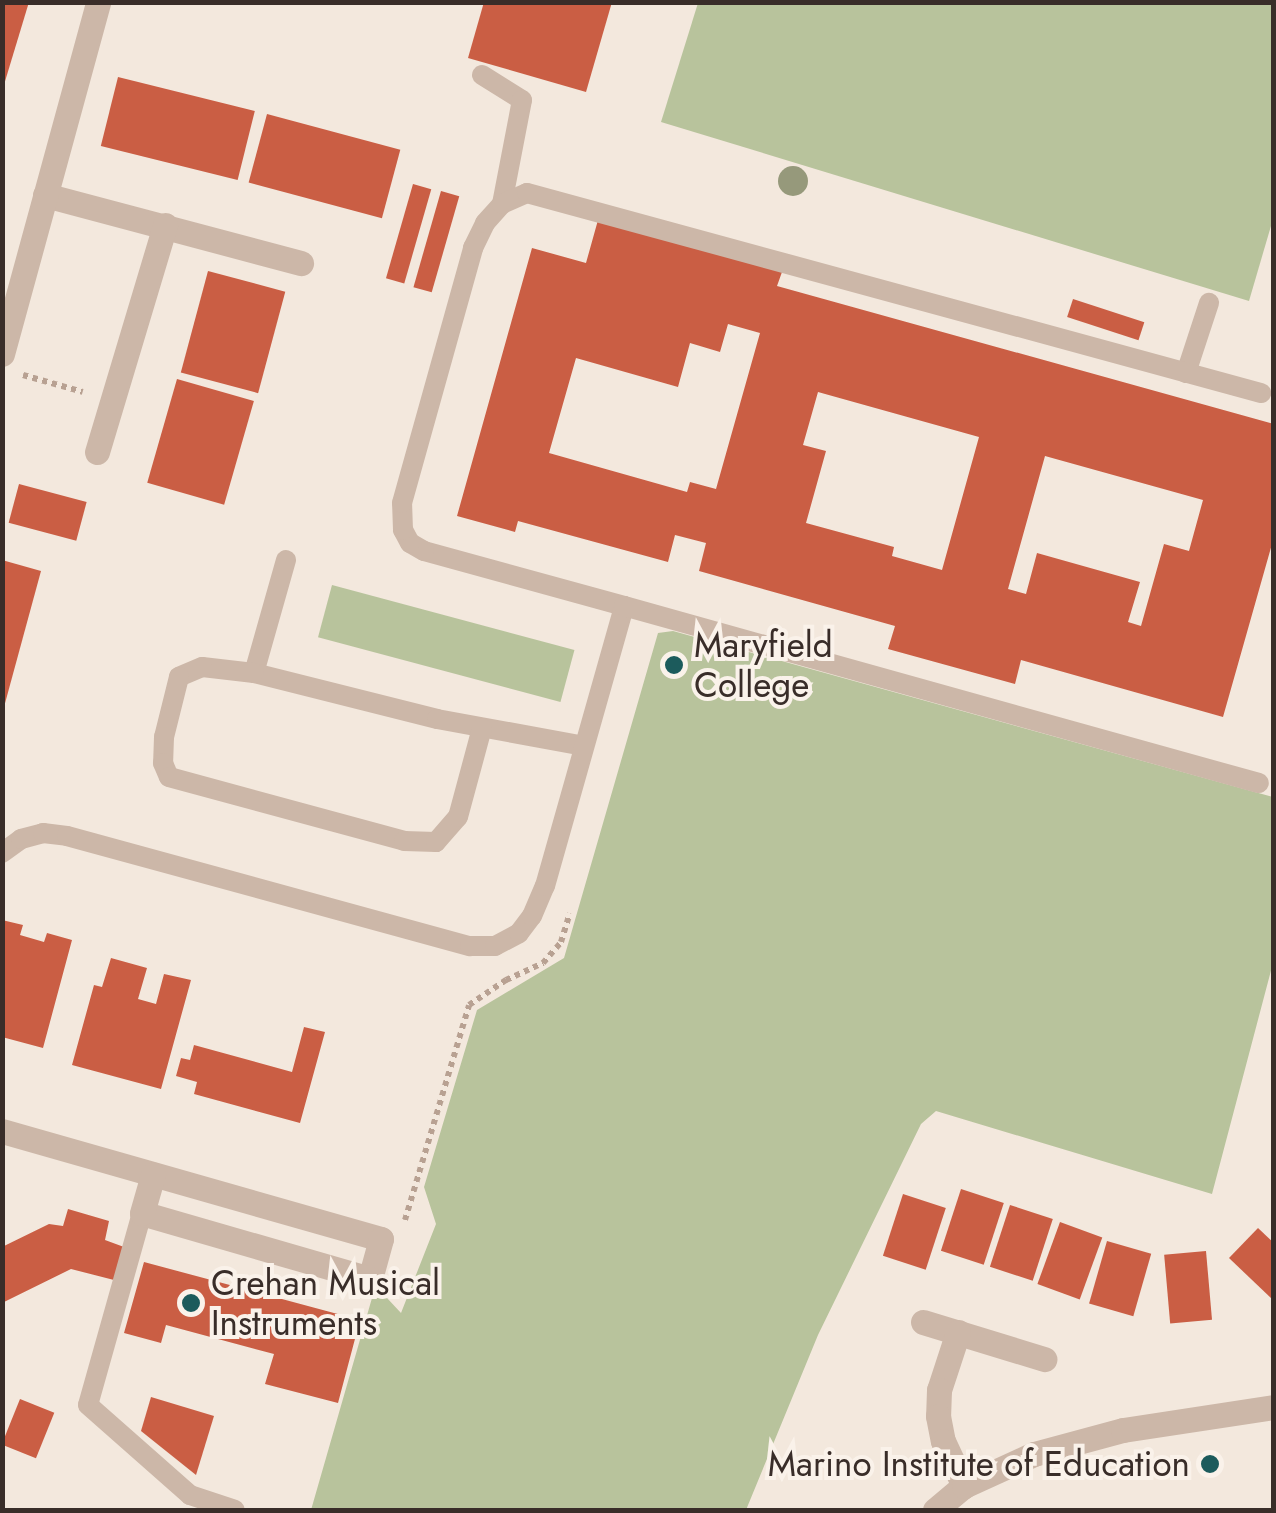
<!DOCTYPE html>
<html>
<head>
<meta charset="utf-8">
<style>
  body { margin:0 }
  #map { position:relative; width:1276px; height:1513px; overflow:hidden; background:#f3e8dd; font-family:Jost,sans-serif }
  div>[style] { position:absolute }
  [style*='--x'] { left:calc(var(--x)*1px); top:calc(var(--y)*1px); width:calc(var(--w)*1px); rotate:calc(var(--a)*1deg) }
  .green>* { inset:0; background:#b8c39c; transform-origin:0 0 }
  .building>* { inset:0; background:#ca5e44; transform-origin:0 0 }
  .path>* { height:6px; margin-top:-3px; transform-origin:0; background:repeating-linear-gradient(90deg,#b8a192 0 5px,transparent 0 10px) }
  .service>* { height:20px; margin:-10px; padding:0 10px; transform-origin:10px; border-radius:10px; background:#ccb7a8 }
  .minor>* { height:25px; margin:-12.5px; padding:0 12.5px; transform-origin:12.5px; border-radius:12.5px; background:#ccb7a8 }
  .trees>* { width:30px; height:30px; margin:-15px; border-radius:50%; background:#96997b }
  .dots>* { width:28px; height:28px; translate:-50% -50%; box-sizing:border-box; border:5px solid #faf2ea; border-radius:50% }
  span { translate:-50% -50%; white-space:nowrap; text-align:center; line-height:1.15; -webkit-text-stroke:8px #faf2ea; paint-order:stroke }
  .poi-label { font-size:35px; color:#392d29 }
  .left { translate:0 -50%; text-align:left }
  .right { translate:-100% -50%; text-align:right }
  .frame { position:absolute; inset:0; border:5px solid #392d29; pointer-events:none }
</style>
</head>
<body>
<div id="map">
  <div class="green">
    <div style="clip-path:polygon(698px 3px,1273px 3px,1273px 219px,1249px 301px,661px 122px)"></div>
    <div style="left:332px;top:585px;width:251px;height:54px;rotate:15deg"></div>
    <div style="clip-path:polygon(673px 631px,1273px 797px,1273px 963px,1212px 1194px,936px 1111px,921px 1124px,818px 1335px,746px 1510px,311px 1510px,372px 1298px,387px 1298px,401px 1313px,436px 1224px,424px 1187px,477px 1010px,564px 958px,658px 633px)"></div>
  </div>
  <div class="building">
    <div style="clip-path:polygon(2px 2px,29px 2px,3px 88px,2px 88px)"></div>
    <div style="clip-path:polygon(484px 2px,612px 2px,586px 92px,468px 58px)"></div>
    <div style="left:118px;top:77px;width:141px;height:71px;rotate:14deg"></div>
    <div style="left:267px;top:114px;width:138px;height:71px;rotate:15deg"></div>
    <div style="left:413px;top:184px;width:19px;height:98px;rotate:16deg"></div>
    <div style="left:441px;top:191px;width:19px;height:100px;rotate:16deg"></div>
    <div style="clip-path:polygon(evenodd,598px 220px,782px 272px,777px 286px,1274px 424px,1274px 537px,1223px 717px,1021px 660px,1015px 684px,888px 649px,895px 626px,699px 571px,706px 543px,675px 535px,668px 562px,518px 521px,515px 532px,457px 516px,532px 248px,586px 263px,598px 220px,728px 324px,760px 333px,716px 489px,690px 482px,687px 492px,549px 453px,576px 358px,678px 387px,690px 343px,720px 352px,728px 324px,598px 220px,818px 392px,979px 437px,942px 570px,892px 556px,894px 547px,806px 523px,826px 451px,803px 445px,818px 392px,598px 220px,1045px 456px,1203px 500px,1189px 551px,1164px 544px,1141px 626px,1128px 622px,1140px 582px,1037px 553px,1026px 594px,1008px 589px,1045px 456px)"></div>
    <div style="left:208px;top:271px;width:80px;height:105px;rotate:15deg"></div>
    <div style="left:1073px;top:299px;width:75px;height:19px;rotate:18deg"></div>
    <div style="left:177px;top:379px;width:80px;height:108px;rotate:16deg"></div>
    <div style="left:19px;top:484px;width:70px;height:40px;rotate:15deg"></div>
    <div style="clip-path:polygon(2px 560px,41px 571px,4px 707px,2px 707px)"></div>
    <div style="clip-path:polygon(2px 920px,23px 925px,20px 935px,44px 942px,47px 933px,72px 940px,43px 1048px,2px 1037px)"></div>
    <div style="clip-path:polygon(111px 958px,147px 968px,138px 999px,156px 1004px,164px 974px,191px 980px,161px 1089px,72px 1065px,94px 985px,102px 987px)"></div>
    <div style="clip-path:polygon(304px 1027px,325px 1032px,300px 1123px,194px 1094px,197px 1082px,176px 1076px,181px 1058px,190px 1060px,194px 1045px,292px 1072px)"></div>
    <div style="left:961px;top:1189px;width:45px;height:65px;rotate:18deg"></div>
    <div style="left:903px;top:1194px;width:45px;height:65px;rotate:18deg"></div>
    <div style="left:1010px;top:1205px;width:45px;height:65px;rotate:18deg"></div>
    <div style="clip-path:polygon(68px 1209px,109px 1221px,105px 1240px,124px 1247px,114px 1280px,71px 1269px,2px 1303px,2px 1247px,49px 1224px,63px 1226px)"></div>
    <div style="left:1060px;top:1222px;width:45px;height:66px;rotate:20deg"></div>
    <div style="clip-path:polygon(1258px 1228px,1274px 1243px,1274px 1301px,1229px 1258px)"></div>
    <div style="left:1107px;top:1241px;width:46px;height:65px;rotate:16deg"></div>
    <div style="left:1206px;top:1251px;width:69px;height:42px;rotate:85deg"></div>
    <div style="clip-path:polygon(144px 1262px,360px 1320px,338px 1403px,265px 1384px,274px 1354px,166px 1325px,161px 1343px,124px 1333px)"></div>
    <div style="clip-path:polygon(151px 1397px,214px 1416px,196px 1475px,141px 1431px)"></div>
    <div style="left:20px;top:1399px;width:37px;height:49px;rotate:22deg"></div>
  </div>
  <div class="path">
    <div style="--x:23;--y:375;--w:62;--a:15.8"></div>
    <div style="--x:405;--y:1220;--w:224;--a:-73.4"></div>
    <div style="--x:469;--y:1005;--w:45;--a:-34"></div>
    <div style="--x:506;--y:980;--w:41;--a:-24.7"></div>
    <div style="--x:543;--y:963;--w:28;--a:-49"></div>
    <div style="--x:561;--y:942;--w:30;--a:-73"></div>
  </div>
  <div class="service">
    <div style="--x:482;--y:75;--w:47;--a:32"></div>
    <div style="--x:522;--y:100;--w:106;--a:100.9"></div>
    <div style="--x:1186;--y:373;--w:74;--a:-71.8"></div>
    <div style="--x:286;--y:560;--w:117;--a:105.8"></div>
    <div style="--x:254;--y:673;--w:189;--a:14.1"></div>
    <div style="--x:437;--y:719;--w:149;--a:10.4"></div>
    <div style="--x:624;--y:606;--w:207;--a:-164.6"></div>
    <div style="--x:424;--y:551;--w:16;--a:-150"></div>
    <div style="--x:410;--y:543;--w:15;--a:-118"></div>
    <div style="--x:403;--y:530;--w:27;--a:-92"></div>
    <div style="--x:402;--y:503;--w:265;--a:-74.4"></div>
    <div style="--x:473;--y:248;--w:28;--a:-64"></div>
    <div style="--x:485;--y:223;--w:25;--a:-48"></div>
    <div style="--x:502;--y:204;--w:27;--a:-24"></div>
    <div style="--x:527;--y:193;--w:761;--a:15.24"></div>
    <div style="--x:254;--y:673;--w:52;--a:-173.4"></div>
    <div style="--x:202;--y:667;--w:25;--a:157"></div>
    <div style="--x:179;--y:677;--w:62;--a:104"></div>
    <div style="--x:164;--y:737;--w:26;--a:92"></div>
    <div style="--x:163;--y:763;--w:15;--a:67"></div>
    <div style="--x:169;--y:777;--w:244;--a:15.2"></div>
    <div style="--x:404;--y:841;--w:32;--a:2"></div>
    <div style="--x:436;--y:842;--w:33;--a:-49"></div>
    <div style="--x:458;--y:817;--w:92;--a:-74.9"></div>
    <div style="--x:2;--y:853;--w:24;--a:-36"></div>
    <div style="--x:21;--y:839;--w:23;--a:-15"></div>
    <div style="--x:43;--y:833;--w:24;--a:7"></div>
    <div style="--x:67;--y:836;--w:418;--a:15.3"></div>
    <div style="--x:470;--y:946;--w:25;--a:0"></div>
    <div style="--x:495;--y:946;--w:27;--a:-28"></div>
    <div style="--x:519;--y:933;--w:21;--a:-53"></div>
    <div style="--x:532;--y:916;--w:33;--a:-67"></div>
    <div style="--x:545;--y:886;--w:291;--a:-74.2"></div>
    <div style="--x:624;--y:606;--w:659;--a:15.58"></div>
    <div style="--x:142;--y:1213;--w:199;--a:105.7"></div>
    <div style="--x:88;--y:1405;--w:136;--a:41.4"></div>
    <div style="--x:190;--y:1495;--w:47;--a:18.4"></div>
  </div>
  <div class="minor">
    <div style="--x:45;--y:195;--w:265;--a:14.9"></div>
    <div style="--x:2;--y:354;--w:365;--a:-74.7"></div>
    <div style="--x:97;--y:452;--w:237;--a:-73.3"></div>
    <div style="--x:2;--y:1131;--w:394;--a:15.9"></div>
    <div style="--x:381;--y:1239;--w:41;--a:105.4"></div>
    <div style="--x:370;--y:1279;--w:237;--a:-163.9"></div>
    <div style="--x:142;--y:1213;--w:40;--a:-74"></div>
    <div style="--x:923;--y:1322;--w:127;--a:17"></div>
    <div style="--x:958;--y:1332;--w:61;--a:108.1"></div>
    <div style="--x:939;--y:1390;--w:26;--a:92"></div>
    <div style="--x:938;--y:1416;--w:25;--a:79"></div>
    <div style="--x:943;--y:1441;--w:50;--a:65"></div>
    <div style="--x:935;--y:1510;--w:38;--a:-40"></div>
    <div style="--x:964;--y:1486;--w:77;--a:-24.6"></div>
    <div style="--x:1034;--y:1454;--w:92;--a:-15.1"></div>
    <div style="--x:1123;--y:1430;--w:153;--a:-8.7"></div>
  </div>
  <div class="trees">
    <div style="left:793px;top:181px"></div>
  </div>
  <div class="dots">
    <div style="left:674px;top:665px;background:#1c5b5c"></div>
    <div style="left:191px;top:1303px;background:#1c5b5c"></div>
    <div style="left:1210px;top:1464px;background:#1c5b5c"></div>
  </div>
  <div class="poi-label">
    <span class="left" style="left:694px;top:665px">Maryfield<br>College</span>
    <span class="left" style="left:211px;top:1303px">Crehan Musical<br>Instruments</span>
    <span class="right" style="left:1190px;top:1464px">Marino Institute of Education</span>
  </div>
  <div class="frame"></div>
</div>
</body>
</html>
